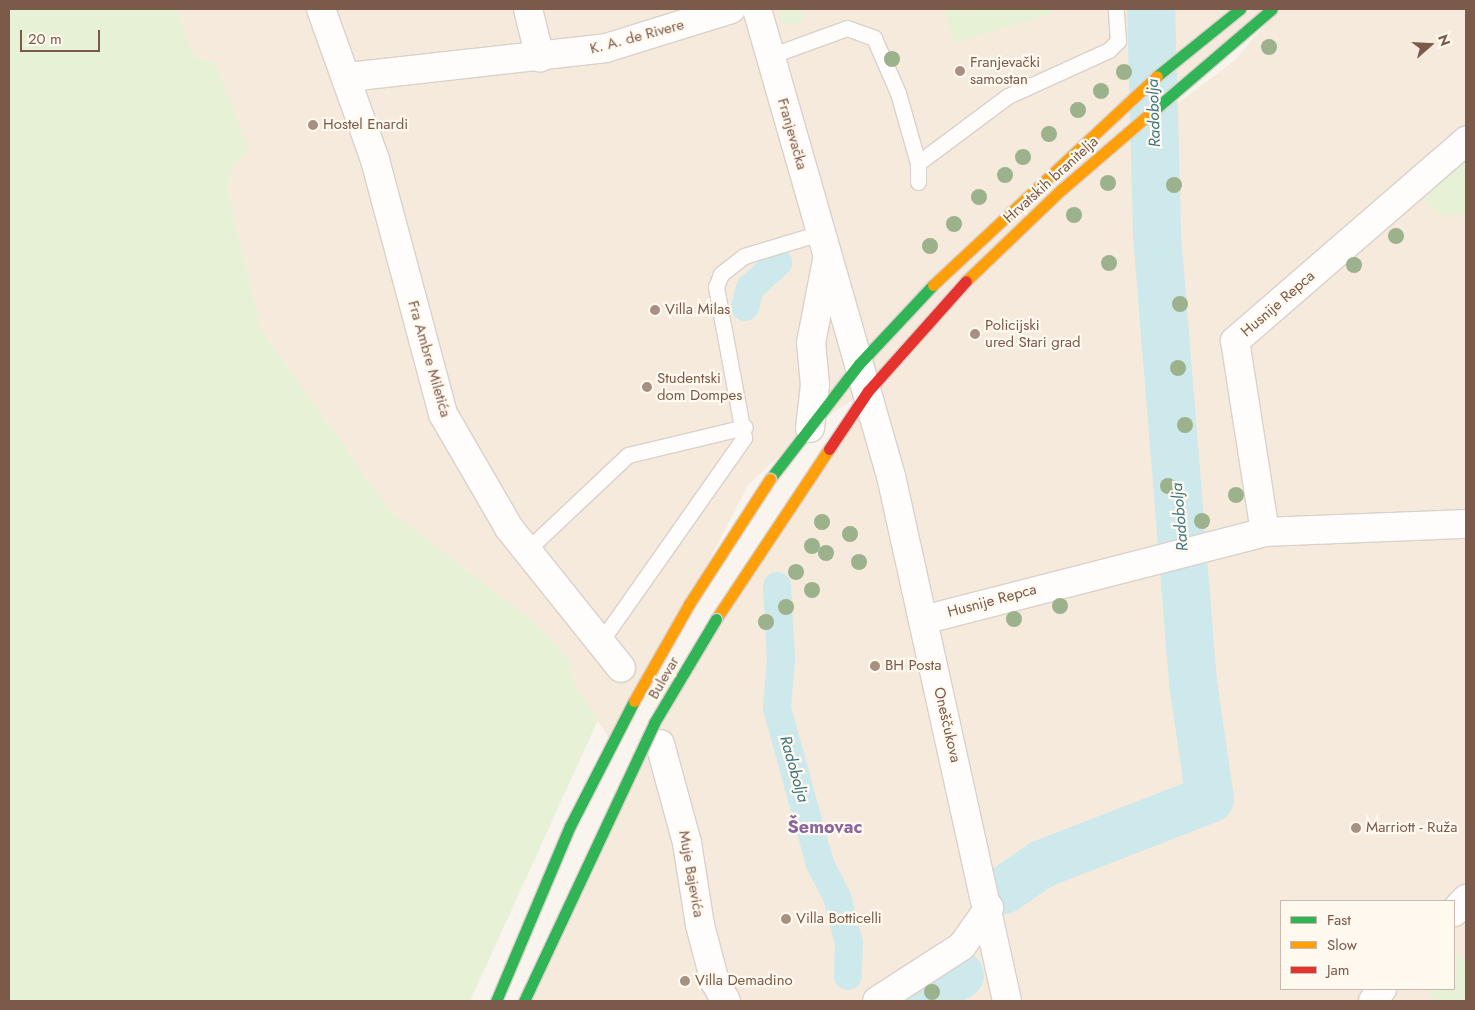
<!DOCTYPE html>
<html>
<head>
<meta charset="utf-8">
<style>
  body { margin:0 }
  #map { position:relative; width:1475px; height:1010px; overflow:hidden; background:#f9f4ed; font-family:Jost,sans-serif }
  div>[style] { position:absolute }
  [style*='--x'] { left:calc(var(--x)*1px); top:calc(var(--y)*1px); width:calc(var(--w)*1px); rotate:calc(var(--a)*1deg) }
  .residential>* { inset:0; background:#f6eadd }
  .green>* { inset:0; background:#e6f1d6 }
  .water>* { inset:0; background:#cde9eb }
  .canal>* { height:28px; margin:-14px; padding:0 14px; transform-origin:14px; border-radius:14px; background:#cde9eb }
  .river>* { height:48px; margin:-24px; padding:0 24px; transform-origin:24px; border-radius:24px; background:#cde9eb }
  .roads { filter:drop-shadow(1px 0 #d9d1cb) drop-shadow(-1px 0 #d9d1cb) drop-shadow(0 1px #d9d1cb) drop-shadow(0 -1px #d9d1cb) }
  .lane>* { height:15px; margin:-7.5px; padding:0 7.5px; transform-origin:7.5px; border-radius:7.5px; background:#fefdfc }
  .street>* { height:28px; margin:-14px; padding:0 14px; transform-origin:14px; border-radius:14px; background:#fefdfc }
  .fast>* { height:11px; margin:-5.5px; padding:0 5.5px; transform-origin:5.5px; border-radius:5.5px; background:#30b455 }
  .slow>* { height:11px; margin:-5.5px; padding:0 5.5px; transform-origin:5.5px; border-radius:5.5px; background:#ff9f0a }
  .jam>* { height:11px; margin:-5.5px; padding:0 5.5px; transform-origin:5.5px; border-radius:5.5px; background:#e5322d }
  .bridges { filter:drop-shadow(1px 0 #dad0ca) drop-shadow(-1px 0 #dad0ca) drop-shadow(0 1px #dad0ca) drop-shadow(0 -1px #dad0ca) }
  .fast-bridge>* { height:11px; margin:-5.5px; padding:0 5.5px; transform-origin:5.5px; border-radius:5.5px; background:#30b455 }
  .slow-bridge>* { height:11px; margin:-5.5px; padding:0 5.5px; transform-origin:5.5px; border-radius:5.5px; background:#ff9f0a }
  .trees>* { width:16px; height:16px; margin:-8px; border-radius:50%; background:#9cb28c }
  .dots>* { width:14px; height:14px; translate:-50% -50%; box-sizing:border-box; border:2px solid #fff9f0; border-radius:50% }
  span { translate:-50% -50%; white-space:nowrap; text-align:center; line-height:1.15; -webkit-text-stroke:4.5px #fff9f0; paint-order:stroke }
  .street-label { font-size:15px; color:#7b5a49 }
  .poi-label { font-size:15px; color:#7b5a49 }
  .left { translate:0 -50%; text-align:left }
  .water-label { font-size:16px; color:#3a7682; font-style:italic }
  .quarter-label { font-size:18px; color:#8a659e; font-weight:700 }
  .frame { position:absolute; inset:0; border:10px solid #7b5a49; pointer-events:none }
  .legend { position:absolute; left:1280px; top:900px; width:175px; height:90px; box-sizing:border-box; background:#fff9f0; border:1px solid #cab9ad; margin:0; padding:6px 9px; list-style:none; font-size:15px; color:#7b5a49 }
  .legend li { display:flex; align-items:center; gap:10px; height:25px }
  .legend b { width:25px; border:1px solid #cab9ad }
  .north { position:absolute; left:1405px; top:20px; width:50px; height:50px; -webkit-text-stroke:4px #fff9f0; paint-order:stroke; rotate:71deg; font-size:14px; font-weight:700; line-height:20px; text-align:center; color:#7b5a49 }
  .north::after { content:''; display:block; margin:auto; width:18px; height:22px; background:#7b5a49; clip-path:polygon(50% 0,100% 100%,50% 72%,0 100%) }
  .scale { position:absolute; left:20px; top:30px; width:80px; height:22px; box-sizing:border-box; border:2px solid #7b5a49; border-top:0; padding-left:6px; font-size:15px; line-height:18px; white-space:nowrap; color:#7b5a49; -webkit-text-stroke:4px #fff9f0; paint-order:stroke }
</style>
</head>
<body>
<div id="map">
  <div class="residential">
    <div style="clip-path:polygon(177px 9px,1272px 9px,1069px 184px,1234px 61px,1279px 9px,1466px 9px,1466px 964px,1454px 949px,1454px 901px,1281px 901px,1281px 989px,1428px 989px,1432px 997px,1427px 1001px,528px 1001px,654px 723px,868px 391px,811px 426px,748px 485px,614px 746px,576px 686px,568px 658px,531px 620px,390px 511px,262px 331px,227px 188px,233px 166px,248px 150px,215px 62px,194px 58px)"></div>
  </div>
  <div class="green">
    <div style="clip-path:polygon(9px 9px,177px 9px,194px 58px,215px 62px,249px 150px,233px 166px,227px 188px,262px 331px,390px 511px,531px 620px,568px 658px,576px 686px,598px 720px,470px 1001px,9px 1001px)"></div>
    <div style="clip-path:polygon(780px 9px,802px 9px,803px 18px,800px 24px,783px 23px)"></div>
    <div style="clip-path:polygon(944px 9px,1052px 9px,1053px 13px,954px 43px)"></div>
    <div style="clip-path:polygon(1466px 145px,1466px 213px,1439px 215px,1415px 191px)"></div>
    <div style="clip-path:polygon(1454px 949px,1466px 964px,1466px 1001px,1427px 1001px,1432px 997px,1428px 989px,1454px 989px)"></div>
  </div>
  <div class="water">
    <div style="clip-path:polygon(943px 981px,958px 983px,928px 1001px,905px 1001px)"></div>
  </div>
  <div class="canal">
    <div style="--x:745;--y:307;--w:20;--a:-75"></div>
    <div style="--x:750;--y:288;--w:38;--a:-42"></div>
    <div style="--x:777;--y:586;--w:73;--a:86.9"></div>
    <div style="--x:781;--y:659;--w:49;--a:94.7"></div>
    <div style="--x:777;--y:708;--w:162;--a:74.6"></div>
    <div style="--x:820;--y:864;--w:37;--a:63"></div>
    <div style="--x:837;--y:897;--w:48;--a:75.4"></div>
    <div style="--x:849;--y:943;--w:33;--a:92"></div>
  </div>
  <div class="river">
    <div style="--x:1004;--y:890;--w:46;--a:-34.4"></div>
    <div style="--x:1042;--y:864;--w:180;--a:-21.2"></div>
    <div style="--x:1210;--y:799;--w:118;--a:-98.3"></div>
    <div style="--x:1193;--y:682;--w:452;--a:-94.6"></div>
    <div style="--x:1157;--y:231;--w:222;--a:-91.5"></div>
    <div style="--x:916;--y:1001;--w:51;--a:-30.6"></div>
  </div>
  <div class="roads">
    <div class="lane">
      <div style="--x:770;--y:56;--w:82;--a:-20"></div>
      <div style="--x:847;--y:28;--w:29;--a:20"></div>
      <div style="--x:874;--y:38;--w:60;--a:66.4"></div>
      <div style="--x:898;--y:93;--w:73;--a:74.1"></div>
      <div style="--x:918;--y:163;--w:19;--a:90"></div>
      <div style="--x:918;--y:163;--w:112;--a:-36.7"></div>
      <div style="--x:1008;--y:96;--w:111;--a:-24.5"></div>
      <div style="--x:1109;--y:50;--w:13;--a:-45"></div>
      <div style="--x:1118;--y:41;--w:32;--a:-94"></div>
      <div style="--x:526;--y:551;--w:140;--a:-43.3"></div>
      <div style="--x:628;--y:455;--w:120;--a:-13.5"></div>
      <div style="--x:599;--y:644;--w:252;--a:-54.9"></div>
      <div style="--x:744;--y:438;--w:154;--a:-100.5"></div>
      <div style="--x:716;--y:287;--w:14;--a:-69"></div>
      <div style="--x:721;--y:274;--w:29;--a:-38"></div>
      <div style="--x:744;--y:256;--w:79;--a:-16.8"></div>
    </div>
    <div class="street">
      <div style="--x:321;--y:9;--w:160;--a:70.3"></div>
      <div style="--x:375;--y:160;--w:263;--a:75"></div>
      <div style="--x:443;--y:414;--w:132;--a:59.9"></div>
      <div style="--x:509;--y:528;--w:179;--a:51.3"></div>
      <div style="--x:528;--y:9;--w:50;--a:76.2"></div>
      <div style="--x:757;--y:9;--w:486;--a:74"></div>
      <div style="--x:891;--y:476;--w:538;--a:77.54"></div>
      <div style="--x:349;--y:77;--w:259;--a:-6.4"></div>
      <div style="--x:606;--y:48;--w:131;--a:-17.3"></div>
      <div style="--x:810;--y:428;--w:43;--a:-83.4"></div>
      <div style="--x:815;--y:385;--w:42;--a:-95.4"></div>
      <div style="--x:811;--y:343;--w:85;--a:-79.1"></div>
      <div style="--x:1265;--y:532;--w:193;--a:-98.9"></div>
      <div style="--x:1235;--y:341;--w:306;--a:-40.9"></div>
      <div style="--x:923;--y:620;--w:353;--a:-14.4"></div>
      <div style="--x:1265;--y:532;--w:201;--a:-2.3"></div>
      <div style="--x:660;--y:744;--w:103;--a:74.7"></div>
      <div style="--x:687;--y:843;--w:83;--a:81"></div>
      <div style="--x:700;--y:925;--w:59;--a:75.3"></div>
      <div style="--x:715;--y:982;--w:22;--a:60"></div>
      <div style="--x:1454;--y:912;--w:18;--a:-47"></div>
      <div style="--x:877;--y:1001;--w:101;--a:-32.9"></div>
      <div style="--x:962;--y:946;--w:47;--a:-54.6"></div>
      <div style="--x:1373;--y:1001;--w:15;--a:-53"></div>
    </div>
    <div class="fast">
      <div style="--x:1157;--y:76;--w:107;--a:-38.9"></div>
      <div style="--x:1154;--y:110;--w:155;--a:-40.6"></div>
      <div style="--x:770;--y:479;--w:145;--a:-52.3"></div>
      <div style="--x:859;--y:364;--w:108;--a:-46.9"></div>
    </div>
    <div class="slow">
      <div style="--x:966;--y:281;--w:132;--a:-43.8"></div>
      <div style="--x:1061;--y:190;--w:123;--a:-40.7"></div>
      <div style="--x:933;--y:285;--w:306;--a:-43"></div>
      <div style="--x:716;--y:619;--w:204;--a:-56.4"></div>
    </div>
    <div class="jam">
      <div style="--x:829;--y:449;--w:70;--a:-56.1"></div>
      <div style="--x:868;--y:391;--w:147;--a:-48.3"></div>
    </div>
  </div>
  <div class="bridges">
    <div class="fast-bridge">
      <div style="--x:496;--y:1001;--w:190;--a:-67.1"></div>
      <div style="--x:570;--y:826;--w:140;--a:-62.9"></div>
      <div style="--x:524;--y:1001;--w:307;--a:-64.9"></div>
      <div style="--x:654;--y:723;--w:121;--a:-59.2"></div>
    </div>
    <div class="slow-bridge">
      <div style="--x:634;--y:701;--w:112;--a:-60.4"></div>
      <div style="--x:689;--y:604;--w:149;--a:-57.1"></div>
    </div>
  </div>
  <div class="trees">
    <div style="left:1269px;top:47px"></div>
    <div style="left:892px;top:59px"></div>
    <div style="left:1124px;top:72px"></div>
    <div style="left:1101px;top:91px"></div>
    <div style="left:1078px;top:110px"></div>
    <div style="left:1049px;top:134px"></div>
    <div style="left:1023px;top:157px"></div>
    <div style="left:1005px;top:175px"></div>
    <div style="left:1108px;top:183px"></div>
    <div style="left:1174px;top:185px"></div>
    <div style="left:979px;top:197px"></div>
    <div style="left:1074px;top:215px"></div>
    <div style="left:954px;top:224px"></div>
    <div style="left:1396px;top:236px"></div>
    <div style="left:930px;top:246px"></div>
    <div style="left:1109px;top:263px"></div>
    <div style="left:1354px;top:265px"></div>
    <div style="left:1180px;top:304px"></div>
    <div style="left:1178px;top:368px"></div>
    <div style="left:1185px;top:425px"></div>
    <div style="left:1168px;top:486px"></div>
    <div style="left:1236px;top:495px"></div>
    <div style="left:1202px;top:521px"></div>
    <div style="left:822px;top:522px"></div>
    <div style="left:850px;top:534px"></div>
    <div style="left:812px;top:546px"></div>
    <div style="left:826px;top:553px"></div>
    <div style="left:859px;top:562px"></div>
    <div style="left:796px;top:572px"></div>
    <div style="left:812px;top:590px"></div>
    <div style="left:1060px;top:606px"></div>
    <div style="left:786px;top:607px"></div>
    <div style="left:1014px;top:619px"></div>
    <div style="left:766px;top:622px"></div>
    <div style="left:932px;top:992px"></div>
  </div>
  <div class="dots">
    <div style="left:960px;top:71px;background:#a79082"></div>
    <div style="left:313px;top:125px;background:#a79082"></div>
    <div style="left:655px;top:310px;background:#a79082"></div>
    <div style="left:975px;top:334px;background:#a79082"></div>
    <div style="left:647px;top:387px;background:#a79082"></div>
    <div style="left:875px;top:666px;background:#a79082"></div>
    <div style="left:1356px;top:828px;background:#a79082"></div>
    <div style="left:786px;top:919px;background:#a79082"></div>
    <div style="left:685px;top:981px;background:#a79082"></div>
  </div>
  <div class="street-label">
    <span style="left:637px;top:37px;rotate:-15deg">K. A. de Rivere</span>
    <span style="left:792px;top:134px;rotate:74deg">Franjevačka</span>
    <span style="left:1051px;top:180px;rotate:-42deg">Hrvatskih branitelja</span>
    <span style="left:1278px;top:304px;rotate:-41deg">Husnije Repca</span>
    <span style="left:429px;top:359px;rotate:74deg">Fra Ambre Miletića</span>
    <span style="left:992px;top:601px;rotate:-15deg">Husnije Repca</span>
    <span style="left:664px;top:678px;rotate:-60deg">Bulevar</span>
    <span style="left:947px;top:725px;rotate:77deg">Oneščukova</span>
    <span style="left:691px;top:874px;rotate:80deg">Muje Bajevića</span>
  </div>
  <div class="poi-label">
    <span class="left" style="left:970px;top:71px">Franjevački<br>samostan</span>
    <span class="left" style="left:323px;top:125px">Hostel Enardi</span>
    <span class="left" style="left:665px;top:310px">Villa Milas</span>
    <span class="left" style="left:985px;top:334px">Policijski<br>ured Stari grad</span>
    <span class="left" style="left:657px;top:387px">Studentski<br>dom Dompes</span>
    <span class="left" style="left:885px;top:666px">BH Posta</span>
    <span class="left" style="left:1366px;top:828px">Marriott - Ruža</span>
    <span class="left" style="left:796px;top:919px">Villa Botticelli</span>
    <span class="left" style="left:695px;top:981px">Villa Demadino</span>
  </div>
  <div class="water-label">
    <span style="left:1154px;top:113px;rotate:-92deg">Radobolja</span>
    <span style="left:1180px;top:517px;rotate:-95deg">Radobolja</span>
    <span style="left:794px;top:769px;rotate:74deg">Radobolja</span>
  </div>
  <div class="quarter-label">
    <span style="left:825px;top:827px">Šemovac</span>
  </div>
  <div class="frame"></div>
  <ul class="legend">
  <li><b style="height:6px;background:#30b455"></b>Fast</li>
  <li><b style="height:6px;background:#ff9f0a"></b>Slow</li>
  <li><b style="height:6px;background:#e5322d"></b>Jam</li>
  </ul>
  <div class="north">N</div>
  <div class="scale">20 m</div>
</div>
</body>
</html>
